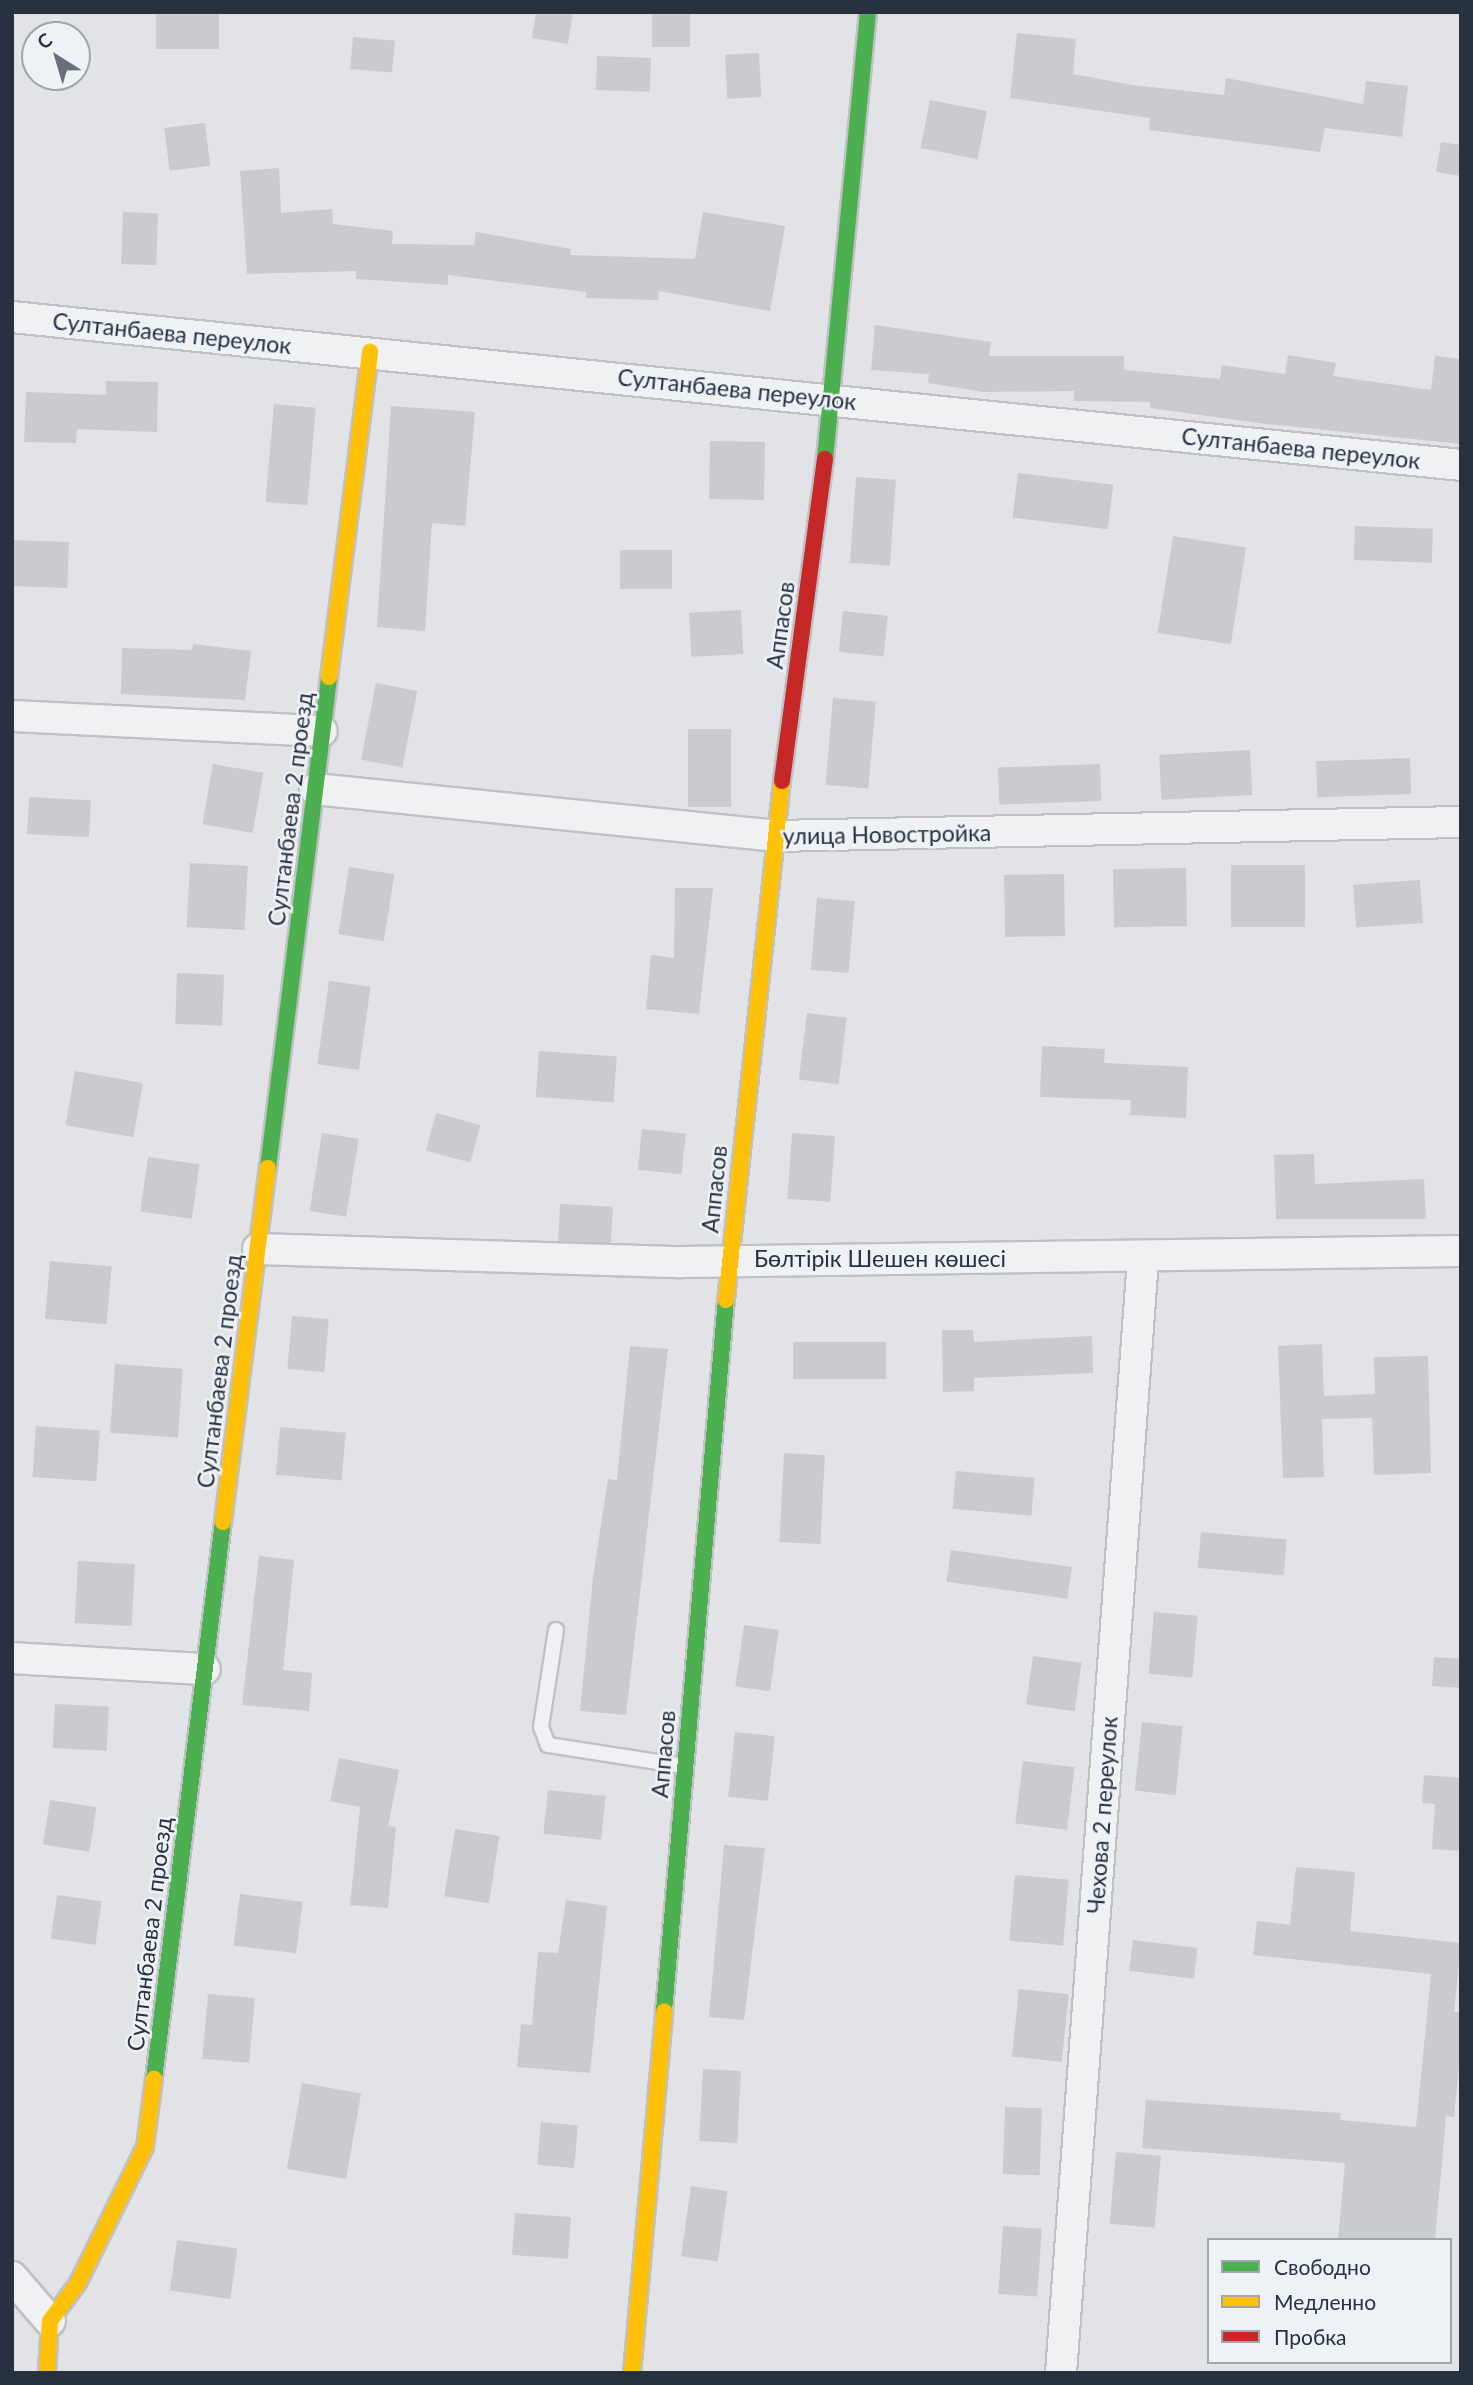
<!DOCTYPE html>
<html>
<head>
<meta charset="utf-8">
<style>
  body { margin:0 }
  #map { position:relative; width:1473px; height:2385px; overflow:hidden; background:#e1e3e6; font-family:Lato,sans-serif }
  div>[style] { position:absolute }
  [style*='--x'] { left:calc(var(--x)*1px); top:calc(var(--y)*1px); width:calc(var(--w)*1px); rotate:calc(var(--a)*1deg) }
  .building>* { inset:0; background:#c9cbce; transform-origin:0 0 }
  .roads { filter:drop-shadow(2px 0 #bfc1c4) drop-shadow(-2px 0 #bfc1c4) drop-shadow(0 2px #bfc1c4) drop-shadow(0 -2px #bfc1c4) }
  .lane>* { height:14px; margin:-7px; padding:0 7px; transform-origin:7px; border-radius:7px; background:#f0f1f3 }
  .street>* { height:30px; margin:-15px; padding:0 15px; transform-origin:15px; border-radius:15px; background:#f0f1f3 }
  .fast>* { height:16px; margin:-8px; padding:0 8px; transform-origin:8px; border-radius:8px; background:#4caf50 }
  .slow>* { height:16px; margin:-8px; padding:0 8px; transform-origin:8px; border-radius:8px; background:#ffc107 }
  .jam>* { height:16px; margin:-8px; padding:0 8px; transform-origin:8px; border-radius:8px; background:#c62828 }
  span { translate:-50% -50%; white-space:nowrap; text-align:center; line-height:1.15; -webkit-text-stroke:5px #eef2f6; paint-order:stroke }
  .street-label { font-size:23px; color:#273140 }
  .frame { position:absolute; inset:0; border:14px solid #273140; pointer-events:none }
  .legend { position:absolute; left:1207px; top:2238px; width:245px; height:126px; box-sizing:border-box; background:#eef2f6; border:2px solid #9ea5ad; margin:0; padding:9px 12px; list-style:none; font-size:21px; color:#273140 }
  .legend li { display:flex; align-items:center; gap:14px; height:35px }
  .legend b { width:35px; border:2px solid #9ea5ad }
  .north { position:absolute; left:21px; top:21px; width:70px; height:70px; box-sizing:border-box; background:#eef2f6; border:2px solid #9ea5ad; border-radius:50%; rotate:323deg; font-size:19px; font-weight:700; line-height:28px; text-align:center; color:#273140 }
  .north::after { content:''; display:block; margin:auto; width:24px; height:32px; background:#686f7a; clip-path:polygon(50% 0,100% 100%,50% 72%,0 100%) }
</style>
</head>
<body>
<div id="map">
  <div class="building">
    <div style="left:156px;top:12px;width:63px;height:37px"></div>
    <div style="clip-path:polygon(536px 12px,573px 12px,568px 44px,532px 38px)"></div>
    <div style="left:652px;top:12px;width:38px;height:35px"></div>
    <div style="clip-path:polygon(1017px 33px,1076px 39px,1073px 74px,1132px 85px,1224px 95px,1226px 78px,1363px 104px,1366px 81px,1408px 86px,1402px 137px,1325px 128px,1320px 152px,1149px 130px,1150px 118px,1010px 98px)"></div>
    <div style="left:353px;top:37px;width:42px;height:32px;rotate:5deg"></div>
    <div style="left:759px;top:53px;width:44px;height:34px;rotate:87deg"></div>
    <div style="left:597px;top:56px;width:54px;height:34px;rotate:2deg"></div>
    <div style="left:930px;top:100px;width:58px;height:49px;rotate:11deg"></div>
    <div style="left:205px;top:123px;width:43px;height:41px;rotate:83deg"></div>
    <div style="clip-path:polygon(1441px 142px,1461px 145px,1461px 176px,1436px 172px)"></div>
    <div style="clip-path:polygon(279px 168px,281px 213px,332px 209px,333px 224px,393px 231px,392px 244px,474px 245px,476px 232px,571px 249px,570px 255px,695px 259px,703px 212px,785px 226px,770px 311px,659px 291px,658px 300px,586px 298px,586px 292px,448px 275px,448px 285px,356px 279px,356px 271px,247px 274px,240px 171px)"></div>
    <div style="left:123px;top:212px;width:35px;height:52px;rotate:2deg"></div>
    <div style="clip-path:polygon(875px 325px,991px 342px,989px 356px,1124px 356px,1124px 370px,1220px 379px,1222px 365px,1285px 374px,1288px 355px,1336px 363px,1333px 376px,1431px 390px,1435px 356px,1461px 359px,1461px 444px,1258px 423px,1150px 408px,1150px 402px,1074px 401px,1074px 391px,983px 392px,928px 383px,929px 374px,871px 370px)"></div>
    <div style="clip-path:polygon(106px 381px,158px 382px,157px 432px,77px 429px,76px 443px,24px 442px,26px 392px,106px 395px)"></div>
    <div style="left:274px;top:404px;width:42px;height:98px;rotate:5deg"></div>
    <div style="clip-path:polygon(391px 406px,475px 412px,465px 526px,432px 523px,425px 631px,377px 627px)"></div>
    <div style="left:710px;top:441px;width:55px;height:58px;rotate:1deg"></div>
    <div style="left:1018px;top:473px;width:96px;height:45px;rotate:7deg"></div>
    <div style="left:856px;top:477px;width:40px;height:86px;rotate:4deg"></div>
    <div style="left:1355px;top:526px;width:78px;height:34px;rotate:2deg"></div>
    <div style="left:1173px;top:536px;width:74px;height:98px;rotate:9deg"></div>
    <div style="left:12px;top:540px;width:57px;height:46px;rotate:2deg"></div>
    <div style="left:620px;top:550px;width:52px;height:39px"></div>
    <div style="left:741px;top:610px;width:44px;height:52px;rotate:87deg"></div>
    <div style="left:843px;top:611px;width:45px;height:41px;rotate:6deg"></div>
    <div style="clip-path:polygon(193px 644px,251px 651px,245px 700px,121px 694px,122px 648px,192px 650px)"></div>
    <div style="left:376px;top:683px;width:42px;height:78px;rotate:11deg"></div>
    <div style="left:833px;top:698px;width:43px;height:87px;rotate:5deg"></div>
    <div style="left:688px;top:729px;width:43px;height:78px"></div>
    <div style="left:1250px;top:750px;width:45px;height:91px;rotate:87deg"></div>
    <div style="left:1410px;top:758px;width:36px;height:94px;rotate:88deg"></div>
    <div style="left:213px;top:764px;width:51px;height:61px;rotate:10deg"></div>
    <div style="left:1100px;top:764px;width:37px;height:102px;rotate:88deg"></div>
    <div style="left:29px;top:797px;width:62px;height:37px;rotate:3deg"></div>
    <div style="left:190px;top:863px;width:58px;height:64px;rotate:3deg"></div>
    <div style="left:1231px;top:865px;width:74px;height:62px"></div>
    <div style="left:349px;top:867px;width:46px;height:68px;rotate:9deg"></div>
    <div style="left:1186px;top:868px;width:58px;height:73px;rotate:89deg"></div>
    <div style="left:1064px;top:874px;width:62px;height:60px;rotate:89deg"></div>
    <div style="left:1420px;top:880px;width:43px;height:67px;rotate:86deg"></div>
    <div style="clip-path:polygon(675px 888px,713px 888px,699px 1014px,646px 1009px,651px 955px,674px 958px)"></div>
    <div style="left:817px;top:898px;width:38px;height:72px;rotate:5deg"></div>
    <div style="left:177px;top:973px;width:47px;height:51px;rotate:2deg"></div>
    <div style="left:329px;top:981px;width:42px;height:84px;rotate:8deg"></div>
    <div style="left:807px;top:1013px;width:40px;height:67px;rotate:7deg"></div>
    <div style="clip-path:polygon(1042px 1046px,1105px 1049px,1104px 1063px,1188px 1067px,1186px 1118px,1130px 1115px,1131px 1100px,1040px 1097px)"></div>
    <div style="left:539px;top:1051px;width:78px;height:46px;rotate:4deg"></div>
    <div style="left:75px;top:1071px;width:69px;height:55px;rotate:10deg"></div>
    <div style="left:436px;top:1113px;width:46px;height:39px;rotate:15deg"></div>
    <div style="left:642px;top:1129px;width:44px;height:41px;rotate:6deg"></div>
    <div style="left:322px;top:1133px;width:37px;height:79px;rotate:9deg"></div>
    <div style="left:792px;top:1133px;width:43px;height:66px;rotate:4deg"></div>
    <div style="clip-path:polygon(1314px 1154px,1315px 1184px,1424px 1179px,1426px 1219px,1276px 1219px,1274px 1155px)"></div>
    <div style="left:148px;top:1157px;width:52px;height:55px;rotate:8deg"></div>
    <div style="left:560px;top:1204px;width:53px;height:37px;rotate:3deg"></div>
    <div style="left:50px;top:1261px;width:62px;height:58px;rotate:5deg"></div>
    <div style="left:292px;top:1316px;width:37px;height:53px;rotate:5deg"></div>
    <div style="clip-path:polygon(942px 1330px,973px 1330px,974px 1342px,1092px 1336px,1093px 1373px,974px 1378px,974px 1391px,943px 1392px)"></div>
    <div style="left:886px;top:1342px;width:37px;height:93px;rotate:90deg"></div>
    <div style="clip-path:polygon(1322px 1344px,1324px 1396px,1375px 1394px,1374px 1357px,1428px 1356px,1431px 1473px,1374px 1475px,1372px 1418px,1322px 1419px,1324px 1477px,1283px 1478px,1278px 1346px)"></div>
    <div style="clip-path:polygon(630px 1346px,668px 1349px,626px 1715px,580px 1711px,593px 1577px,608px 1479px,617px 1480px)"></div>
    <div style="left:115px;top:1364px;width:68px;height:69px;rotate:4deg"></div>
    <div style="left:36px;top:1426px;width:64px;height:51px;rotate:4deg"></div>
    <div style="left:280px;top:1427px;width:66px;height:48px;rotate:5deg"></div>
    <div style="left:784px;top:1453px;width:41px;height:89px;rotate:3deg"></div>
    <div style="left:956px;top:1471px;width:79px;height:38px;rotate:5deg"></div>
    <div style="left:1201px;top:1532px;width:86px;height:36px;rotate:5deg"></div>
    <div style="left:951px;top:1550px;width:122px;height:32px;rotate:8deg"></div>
    <div style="clip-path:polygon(259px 1556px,294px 1560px,283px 1670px,312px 1673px,309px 1711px,242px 1705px)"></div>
    <div style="left:78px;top:1561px;width:57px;height:62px;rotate:3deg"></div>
    <div style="left:1154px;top:1612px;width:44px;height:62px;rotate:5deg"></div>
    <div style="left:744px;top:1625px;width:35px;height:62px;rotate:8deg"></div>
    <div style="left:1033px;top:1656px;width:49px;height:49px;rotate:8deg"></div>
    <div style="left:1434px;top:1657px;width:27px;height:29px;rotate:4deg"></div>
    <div style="left:55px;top:1704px;width:54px;height:44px;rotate:3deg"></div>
    <div style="left:1142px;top:1722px;width:41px;height:69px;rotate:6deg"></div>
    <div style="left:735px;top:1732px;width:40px;height:65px;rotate:6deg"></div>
    <div style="clip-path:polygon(339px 1758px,399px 1770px,388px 1826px,396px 1827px,388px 1908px,350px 1905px,360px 1807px,330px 1801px)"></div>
    <div style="left:1023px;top:1761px;width:52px;height:63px;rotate:7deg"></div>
    <div style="clip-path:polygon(1424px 1775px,1461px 1778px,1461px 1851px,1432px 1849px,1435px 1804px,1422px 1803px)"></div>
    <div style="left:548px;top:1790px;width:58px;height:44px;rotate:6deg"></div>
    <div style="left:50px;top:1800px;width:47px;height:45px;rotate:9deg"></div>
    <div style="left:455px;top:1829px;width:45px;height:68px;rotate:9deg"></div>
    <div style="clip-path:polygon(724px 1845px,765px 1848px,744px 2020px,709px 2017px)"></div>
    <div style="clip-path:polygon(1296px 1867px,1355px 1872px,1350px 1931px,1461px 1943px,1454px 2012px,1461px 2012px,1461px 2043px,1454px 2117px,1446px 2116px,1435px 2240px,1338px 2240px,1345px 2163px,1142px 2148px,1146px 2100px,1341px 2113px,1340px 2120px,1416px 2127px,1431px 1974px,1253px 1955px,1257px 1921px,1290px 1925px)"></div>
    <div style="left:1015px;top:1875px;width:54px;height:66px;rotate:5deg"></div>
    <div style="left:240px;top:1894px;width:63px;height:52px;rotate:7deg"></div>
    <div style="left:57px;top:1895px;width:45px;height:44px;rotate:8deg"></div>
    <div style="clip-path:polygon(566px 1900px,607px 1906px,590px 2073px,517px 2067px,521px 2024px,532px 2025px,538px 1952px,558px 1953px)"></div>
    <div style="left:1133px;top:1940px;width:65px;height:31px;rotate:7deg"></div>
    <div style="left:1019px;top:1989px;width:50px;height:68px;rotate:6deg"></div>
    <div style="left:208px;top:1994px;width:47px;height:65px;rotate:5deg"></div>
    <div style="left:703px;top:2069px;width:38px;height:72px;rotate:3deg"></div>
    <div style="left:302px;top:2083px;width:60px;height:87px;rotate:10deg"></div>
    <div style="left:1005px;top:2107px;width:37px;height:67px;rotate:2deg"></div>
    <div style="left:541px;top:2122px;width:37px;height:43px;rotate:5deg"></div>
    <div style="left:1116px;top:2152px;width:45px;height:72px;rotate:5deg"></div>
    <div style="left:691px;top:2186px;width:37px;height:71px;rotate:8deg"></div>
    <div style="left:515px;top:2213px;width:56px;height:42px;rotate:4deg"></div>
    <div style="left:1003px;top:2226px;width:39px;height:68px;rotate:4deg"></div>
    <div style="left:177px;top:2240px;width:61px;height:51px;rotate:8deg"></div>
  </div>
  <div class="roads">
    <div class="lane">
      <div style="--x:556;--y:1630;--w:98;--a:98.8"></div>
      <div style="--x:541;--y:1727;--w:19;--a:69"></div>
      <div style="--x:548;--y:1745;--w:137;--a:8.8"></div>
    </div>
    <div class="street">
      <div style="--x:12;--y:317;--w:1457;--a:5.83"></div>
      <div style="--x:12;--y:716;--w:310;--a:2.8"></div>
      <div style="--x:315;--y:789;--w:462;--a:5.8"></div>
      <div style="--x:775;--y:836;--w:686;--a:-1.17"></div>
      <div style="--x:258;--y:1249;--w:423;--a:1.8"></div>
      <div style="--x:681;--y:1262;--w:780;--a:-0.81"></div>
      <div style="--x:12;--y:1658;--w:193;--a:3.3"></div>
      <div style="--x:12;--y:2277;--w:58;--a:49.2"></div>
      <div style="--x:1061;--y:2373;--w:1118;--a:-85.79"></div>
    </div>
    <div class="fast">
      <div style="--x:825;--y:459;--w:449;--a:-84.5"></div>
      <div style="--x:268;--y:1168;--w:495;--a:-82.9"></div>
      <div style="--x:664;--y:2011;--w:714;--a:-85.02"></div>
      <div style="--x:154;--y:2079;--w:561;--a:-82.94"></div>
    </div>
    <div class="slow">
      <div style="--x:329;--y:677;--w:328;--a:-82.8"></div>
      <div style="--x:726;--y:1300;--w:522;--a:-83.84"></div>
      <div style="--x:223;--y:1522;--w:357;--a:-82.8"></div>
      <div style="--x:47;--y:2373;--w:52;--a:-86.7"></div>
      <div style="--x:50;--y:2321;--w:47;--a:-53.6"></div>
      <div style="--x:78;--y:2283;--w:152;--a:-63.8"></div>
      <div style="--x:145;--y:2147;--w:69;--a:-82.5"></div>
      <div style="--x:632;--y:2373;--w:363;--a:-84.9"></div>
    </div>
    <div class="jam">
      <div style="--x:782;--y:781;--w:325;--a:-82.4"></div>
    </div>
  </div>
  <div class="street-label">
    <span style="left:172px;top:333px;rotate:6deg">Султанбаева переулок</span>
    <span style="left:737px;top:389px;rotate:6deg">Султанбаева переулок</span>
    <span style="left:1301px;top:448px;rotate:6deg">Султанбаева переулок</span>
    <span style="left:780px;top:625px;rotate:-82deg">Аппасов</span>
    <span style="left:290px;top:809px;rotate:-83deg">Султанбаева 2 проезд</span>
    <span style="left:887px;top:834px;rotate:-1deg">улица Новостройка</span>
    <span style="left:714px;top:1189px;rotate:-84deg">Аппасов</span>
    <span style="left:880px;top:1258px">Бөлтірік Шешен көшесі</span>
    <span style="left:219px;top:1371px;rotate:-83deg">Султанбаева 2 проезд</span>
    <span style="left:663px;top:1754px;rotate:-85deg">Аппасов</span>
    <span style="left:1102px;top:1815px;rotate:-86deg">Чехова 2 переулок</span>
    <span style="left:149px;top:1934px;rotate:-83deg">Султанбаева 2 проезд</span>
  </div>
  <div class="frame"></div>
  <ul class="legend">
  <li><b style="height:9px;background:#4caf50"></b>Свободно</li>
  <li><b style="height:9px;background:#ffc107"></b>Медленно</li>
  <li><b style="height:9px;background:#c62828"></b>Пробка</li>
  </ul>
  <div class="north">С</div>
</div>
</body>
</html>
